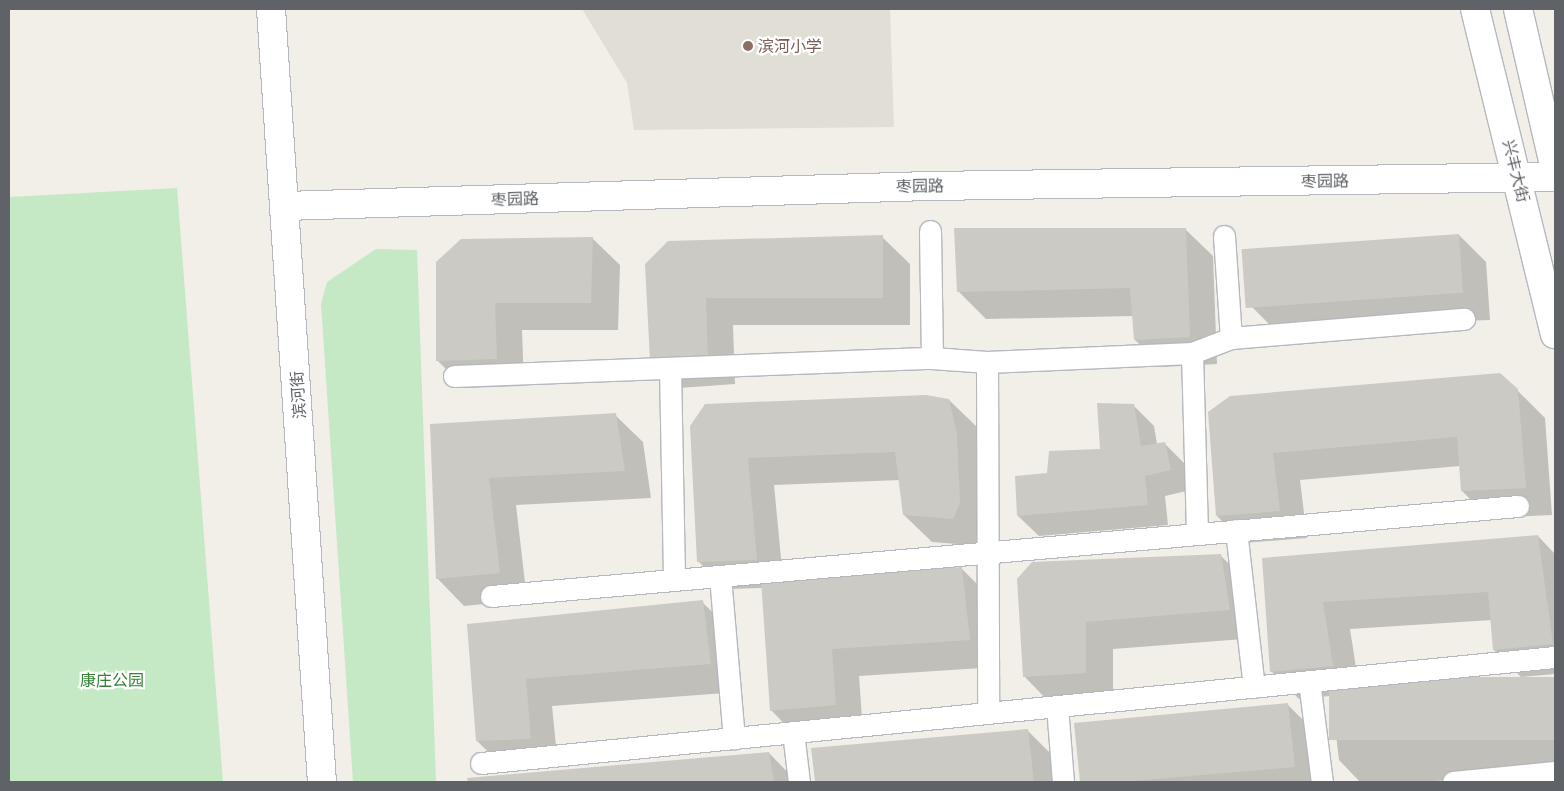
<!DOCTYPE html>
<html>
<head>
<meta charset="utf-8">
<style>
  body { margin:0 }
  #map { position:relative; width:1564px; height:791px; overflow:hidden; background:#f1efe8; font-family:Barlow,"Noto Sans SC",sans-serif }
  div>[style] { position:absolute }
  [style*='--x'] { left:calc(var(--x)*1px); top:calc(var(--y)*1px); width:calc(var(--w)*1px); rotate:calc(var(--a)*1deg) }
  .education>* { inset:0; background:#e1ded6 }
  .green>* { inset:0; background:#c5e8c5 }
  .shadow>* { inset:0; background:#0003 }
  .building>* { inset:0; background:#cccac5; transform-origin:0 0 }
  .roads { filter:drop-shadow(1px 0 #b5b8bc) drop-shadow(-1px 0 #b5b8bc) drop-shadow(0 1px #b5b8bc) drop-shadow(0 -1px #b5b8bc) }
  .street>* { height:21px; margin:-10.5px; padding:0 10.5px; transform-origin:10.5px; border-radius:10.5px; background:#fff }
  .secondary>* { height:28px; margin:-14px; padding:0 14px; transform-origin:14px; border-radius:14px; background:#fff }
  .dots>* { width:14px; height:14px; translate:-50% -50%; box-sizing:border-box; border:2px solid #fff; border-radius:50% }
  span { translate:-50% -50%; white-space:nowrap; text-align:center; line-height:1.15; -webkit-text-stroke:4.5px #fff; paint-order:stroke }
  .education-label { font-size:16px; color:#785e54 }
  .left { translate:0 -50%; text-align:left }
  .street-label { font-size:16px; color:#5f6368 }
  .park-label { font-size:16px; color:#348238 }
  .frame { position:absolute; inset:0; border:10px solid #5f6368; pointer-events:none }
</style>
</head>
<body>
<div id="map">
  <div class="education">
    <div style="clip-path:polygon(582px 9px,890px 9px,894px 127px,634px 130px,627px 83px)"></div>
  </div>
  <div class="green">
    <div style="clip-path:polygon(177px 188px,223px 782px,9px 782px,9px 197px)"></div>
    <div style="clip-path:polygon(376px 249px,417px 250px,436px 782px,353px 782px,321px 304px,327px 282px)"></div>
  </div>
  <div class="shadow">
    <div style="clip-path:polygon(1185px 229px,1213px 256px,1217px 364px,1163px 367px,1135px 340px,1133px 316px,986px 319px,958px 291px)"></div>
    <div style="clip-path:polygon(1459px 235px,1486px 262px,1490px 320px,1272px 327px,1245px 300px)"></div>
    <div style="clip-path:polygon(882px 237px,910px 264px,910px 325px,733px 325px,735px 384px,679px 388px,646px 265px)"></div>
    <div style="clip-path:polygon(592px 238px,620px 265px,618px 330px,522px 330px,524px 386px,465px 388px,437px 360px,437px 262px)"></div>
    <div style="clip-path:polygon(1517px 390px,1545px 418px,1552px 515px,1489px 518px,1462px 491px,1460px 466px,1300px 480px,1307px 538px,1244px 543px,1217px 516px,1209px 413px)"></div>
    <div style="clip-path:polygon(949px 400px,977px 427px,981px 546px,932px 542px,904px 515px,900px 480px,774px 485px,783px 579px,961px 568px,989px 596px,997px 667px,859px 676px,863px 732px,798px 738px,771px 710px,763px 588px,726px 589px,698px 561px,691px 426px)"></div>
    <div style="clip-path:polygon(1133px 405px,1154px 426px,1157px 444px,1164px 443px,1185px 464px,1191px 490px,1165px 496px,1168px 525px,1039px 536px,1018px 516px,1048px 474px,1101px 451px)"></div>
    <div style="clip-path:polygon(615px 415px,643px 442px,651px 498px,516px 505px,527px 600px,464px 606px,437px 578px,431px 425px)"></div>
    <div style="clip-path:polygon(1538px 536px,1555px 554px,1555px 674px,1521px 677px,1494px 650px,1492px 620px,1350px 629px,1360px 693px,1299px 699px,1271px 671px,1263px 559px)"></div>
    <div style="clip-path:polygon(1220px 555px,1248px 583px,1257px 638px,1113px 649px,1113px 700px,1051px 704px,1024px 676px,1032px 563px)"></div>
    <div style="clip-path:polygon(702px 602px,730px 629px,738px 692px,552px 706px,558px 766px,505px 768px,477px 741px,468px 625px)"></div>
    <div style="clip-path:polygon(1555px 678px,1555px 770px,1425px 782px,1360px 782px,1339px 760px,1332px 701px)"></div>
    <div style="clip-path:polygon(1287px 704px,1315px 732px,1320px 782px,1082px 782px,1075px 724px)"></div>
    <div style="clip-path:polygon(1028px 731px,1055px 758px,1058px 782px,816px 782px,812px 750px)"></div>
    <div style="clip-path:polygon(769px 753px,797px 782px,469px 782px,469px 779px)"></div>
  </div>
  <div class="building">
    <div style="clip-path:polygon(954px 228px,1186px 228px,1190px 337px,1134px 340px,1130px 288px,957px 292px)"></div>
    <div style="left:1459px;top:234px;width:59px;height:218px;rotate:86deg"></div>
    <div style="clip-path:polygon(883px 235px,883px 298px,706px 298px,708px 357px,650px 361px,645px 264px,668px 241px)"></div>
    <div style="clip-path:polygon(593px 237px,591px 303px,495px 303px,497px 359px,436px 361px,436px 262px,461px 239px)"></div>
    <div style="clip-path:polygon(1500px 373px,1518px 389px,1526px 488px,1461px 491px,1457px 437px,1273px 453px,1280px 511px,1216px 516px,1208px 412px,1230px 396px)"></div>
    <div style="clip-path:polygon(926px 395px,949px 399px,957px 434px,960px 503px,953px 519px,903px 515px,895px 452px,748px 458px,757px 560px,697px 562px,690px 426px,705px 404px)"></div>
    <div style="clip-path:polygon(1097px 403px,1134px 404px,1141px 446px,1165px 442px,1171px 470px,1145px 476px,1148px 505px,1017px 516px,1015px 476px,1047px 473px,1049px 451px,1100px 449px)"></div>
    <div style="clip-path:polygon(616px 413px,625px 471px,489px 478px,500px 573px,436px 579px,430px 424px)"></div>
    <div style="clip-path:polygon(1538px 535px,1553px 644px,1493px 650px,1488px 592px,1323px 602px,1333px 666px,1270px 672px,1262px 558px)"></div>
    <div style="clip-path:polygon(1221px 554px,1230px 610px,1086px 622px,1086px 673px,1023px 677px,1017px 579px,1032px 562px)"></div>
    <div style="clip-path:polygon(962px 567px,970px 640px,832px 649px,836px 705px,770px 711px,761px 580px)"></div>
    <div style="clip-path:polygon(703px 600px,711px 664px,526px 679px,531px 739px,476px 741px,467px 624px)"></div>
    <div style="left:1555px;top:677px;width:63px;height:226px;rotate:90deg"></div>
    <div style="clip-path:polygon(1288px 703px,1295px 767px,1122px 782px,1080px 782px,1074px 723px)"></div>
    <div style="clip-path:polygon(1028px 729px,1034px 782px,815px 782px,811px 748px)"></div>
    <div style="clip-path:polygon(769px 752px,774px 782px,468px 782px,467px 778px)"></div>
  </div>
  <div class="roads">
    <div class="street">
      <div style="--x:930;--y:231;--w:127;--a:89.1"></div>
      <div style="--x:1224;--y:236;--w:102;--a:86.1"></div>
      <div style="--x:1192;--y:353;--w:181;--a:88.4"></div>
      <div style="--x:987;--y:362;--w:351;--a:89.8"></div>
      <div style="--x:670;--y:368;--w:212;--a:88.9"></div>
      <div style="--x:454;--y:376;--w:478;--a:-2.2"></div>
      <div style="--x:932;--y:358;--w:55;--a:4.2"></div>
      <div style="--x:987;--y:362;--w:205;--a:-2.5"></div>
      <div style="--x:1192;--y:353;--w:42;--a:-21"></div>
      <div style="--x:1231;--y:338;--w:234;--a:-4.7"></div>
      <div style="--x:1236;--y:530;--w:158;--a:83.5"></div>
      <div style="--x:720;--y:576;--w:163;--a:85.1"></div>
      <div style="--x:491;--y:596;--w:1031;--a:-5.01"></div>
      <div style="--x:1309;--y:681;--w:102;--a:82.7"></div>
      <div style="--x:1057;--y:706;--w:76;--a:85.5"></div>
      <div style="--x:793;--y:732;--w:50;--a:83.2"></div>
      <div style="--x:481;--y:763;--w:1079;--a:-5.64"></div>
      <div style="--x:1453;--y:782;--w:102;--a:-5.6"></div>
    </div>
    <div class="secondary">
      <div style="--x:271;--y:9;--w:775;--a:86.23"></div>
      <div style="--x:1475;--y:9;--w:335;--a:76.2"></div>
      <div style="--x:1518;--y:9;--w:164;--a:77"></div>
      <div style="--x:285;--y:206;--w:645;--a:-1.78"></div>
      <div style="--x:930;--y:186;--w:625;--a:-0.83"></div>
    </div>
  </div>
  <div class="dots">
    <div style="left:748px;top:46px;background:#8d6e63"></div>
  </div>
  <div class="education-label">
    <span class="left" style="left:758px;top:46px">滨河小学</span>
  </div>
  <div class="street-label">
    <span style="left:1516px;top:171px;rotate:76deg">兴丰大街</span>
    <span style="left:1325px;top:181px;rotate:-1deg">枣园路</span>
    <span style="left:920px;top:186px;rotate:-1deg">枣园路</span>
    <span style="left:515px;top:199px;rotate:-2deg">枣园路</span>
    <span style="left:298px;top:395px;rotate:-94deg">滨河街</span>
  </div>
  <div class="park-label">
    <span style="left:112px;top:680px">康庄公园</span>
  </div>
  <div class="frame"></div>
</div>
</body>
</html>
